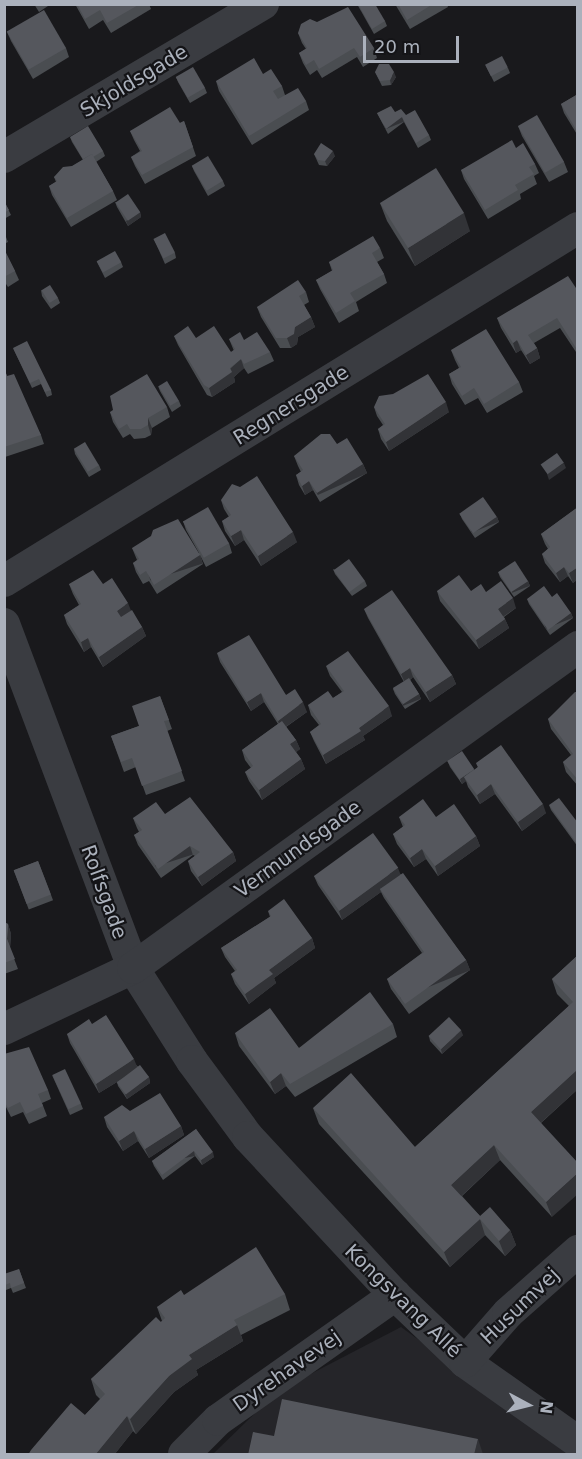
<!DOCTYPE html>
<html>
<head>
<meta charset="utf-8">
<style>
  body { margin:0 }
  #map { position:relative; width:582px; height:1459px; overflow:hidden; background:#19191c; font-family:"DejaVu Sans",sans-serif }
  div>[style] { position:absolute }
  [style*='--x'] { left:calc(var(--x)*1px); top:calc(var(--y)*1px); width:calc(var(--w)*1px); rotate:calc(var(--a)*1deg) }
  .built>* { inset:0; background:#252529 }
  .minor>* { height:32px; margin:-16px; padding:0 16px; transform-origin:16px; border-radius:16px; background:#3a3c41 }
  .wall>* { inset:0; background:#4a4d51; transform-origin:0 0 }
  .shaded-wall>* { inset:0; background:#323337; transform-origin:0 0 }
  .building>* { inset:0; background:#55575d; transform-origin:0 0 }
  span { translate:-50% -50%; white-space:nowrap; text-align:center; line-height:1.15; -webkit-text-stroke:4.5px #141417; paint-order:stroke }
  .street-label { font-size:20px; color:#abb1bc }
  .frame { position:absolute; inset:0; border:6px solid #abb1bc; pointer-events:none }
  .north { position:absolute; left:498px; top:1375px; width:60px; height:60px; -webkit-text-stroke:4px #141417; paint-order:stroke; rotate:97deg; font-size:16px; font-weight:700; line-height:24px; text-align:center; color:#abb1bc }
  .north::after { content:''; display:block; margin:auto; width:21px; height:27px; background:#abb1bc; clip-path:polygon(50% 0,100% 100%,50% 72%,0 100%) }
  .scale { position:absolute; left:363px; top:36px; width:96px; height:27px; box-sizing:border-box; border:3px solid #abb1bc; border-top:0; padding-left:8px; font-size:18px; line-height:21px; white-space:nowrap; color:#abb1bc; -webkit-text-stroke:4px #141417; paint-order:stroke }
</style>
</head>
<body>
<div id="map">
  <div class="built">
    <div style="clip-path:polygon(401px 1327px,577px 1454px,213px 1454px,278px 1391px)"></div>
  </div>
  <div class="minor">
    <div style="--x:4;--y:157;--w:301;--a:-30.6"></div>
    <div style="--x:4;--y:581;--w:674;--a:-31.59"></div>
    <div style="--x:4;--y:624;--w:367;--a:69.4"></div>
    <div style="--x:133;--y:968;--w:110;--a:57.6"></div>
    <div style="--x:192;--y:1061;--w:94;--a:53.6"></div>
    <div style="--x:248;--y:1137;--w:216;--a:47.1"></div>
    <div style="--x:395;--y:1295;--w:97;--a:43.7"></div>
    <div style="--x:465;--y:1362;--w:138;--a:35.3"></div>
    <div style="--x:4;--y:1029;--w:143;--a:-25.3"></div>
    <div style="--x:133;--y:968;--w:549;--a:-35.8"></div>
    <div style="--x:465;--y:1362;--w:65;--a:-48.7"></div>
    <div style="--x:508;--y:1313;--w:94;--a:-41.5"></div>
    <div style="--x:184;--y:1454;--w:48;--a:-45"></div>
    <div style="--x:218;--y:1420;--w:217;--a:-35.2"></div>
  </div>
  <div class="wall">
    <div style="clip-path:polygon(34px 4px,51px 4px,39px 12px)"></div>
    <div style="clip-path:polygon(75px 4px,149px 4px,151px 9px,111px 33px,103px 20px,89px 29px)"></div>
    <div style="clip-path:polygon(357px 4px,385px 21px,387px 26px,374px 34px)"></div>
    <div style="clip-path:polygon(395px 4px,447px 4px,448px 7px,410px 29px)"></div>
    <div style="clip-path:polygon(7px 32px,66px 48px,69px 57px,33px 79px,11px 41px)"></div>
    <div style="clip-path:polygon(298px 33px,374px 48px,377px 58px,363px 67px,357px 57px,322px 78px,317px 70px,310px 75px,303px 63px,299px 53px,306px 49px,302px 43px)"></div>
    <div style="clip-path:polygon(486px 66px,508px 68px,510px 73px,494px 82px)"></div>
    <div style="clip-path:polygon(375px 72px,396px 77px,391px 85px,382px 86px)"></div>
    <div style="clip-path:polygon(263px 74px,282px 86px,285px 95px,306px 101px,309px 110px,252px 145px,219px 91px,216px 81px)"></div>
    <div style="clip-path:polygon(176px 77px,205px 88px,207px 93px,190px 103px,178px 82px)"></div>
    <div style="clip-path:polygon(578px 94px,578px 136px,564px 113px,561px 104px)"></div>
    <div style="clip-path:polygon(395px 112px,429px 135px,431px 140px,418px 148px,404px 122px,388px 134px,377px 113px)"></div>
    <div style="clip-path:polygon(184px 121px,196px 156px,145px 184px,135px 166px,131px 157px,140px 151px,134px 140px,130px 131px,180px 123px)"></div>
    <div style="clip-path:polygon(518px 126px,564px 162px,568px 172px,549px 182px,522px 136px)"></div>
    <div style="clip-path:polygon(70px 137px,103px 151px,105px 156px,96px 162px,113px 191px,117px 200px,71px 227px,52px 195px,49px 186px,56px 182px,54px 177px,83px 160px,72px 142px)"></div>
    <div style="clip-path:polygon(516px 148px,535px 164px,539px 173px,534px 176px,537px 184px,520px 194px,521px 199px,488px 219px,464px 179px,461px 170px)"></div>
    <div style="clip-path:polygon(314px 154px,335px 156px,327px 166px,319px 165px)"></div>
    <div style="clip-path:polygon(192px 166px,223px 181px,225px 186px,208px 196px,194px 171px)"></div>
    <div style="clip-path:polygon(4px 201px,11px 215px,4px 219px)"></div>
    <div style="clip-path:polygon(115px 202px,140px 212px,141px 217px,128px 226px,117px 207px)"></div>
    <div style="clip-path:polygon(380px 203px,470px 231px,415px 266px,387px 221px)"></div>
    <div style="clip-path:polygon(4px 232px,8px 242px,4px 244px)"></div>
    <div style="clip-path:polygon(154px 239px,175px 253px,176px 258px,165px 264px)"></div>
    <div style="clip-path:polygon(380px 248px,384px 258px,377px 262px,384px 274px,387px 283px,356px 302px,359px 311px,339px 323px,320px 289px,316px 280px,332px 271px,329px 262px)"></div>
    <div style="clip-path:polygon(4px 249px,15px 271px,19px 280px,8px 287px,4px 281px)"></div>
    <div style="clip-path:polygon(97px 262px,121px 262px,123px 267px,105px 278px)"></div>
    <div style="clip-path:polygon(41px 290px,58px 298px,60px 303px,51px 309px,42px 296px)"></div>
    <div style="clip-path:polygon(578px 291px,578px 355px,560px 328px,534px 343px,537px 348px,540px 358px,530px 364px,521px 350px,516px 353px,501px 328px,497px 318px)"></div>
    <div style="clip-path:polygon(306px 292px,309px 302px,304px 305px,311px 317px,315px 327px,298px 337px,297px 344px,291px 348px,280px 348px,261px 317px,257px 307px)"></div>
    <div style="clip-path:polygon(174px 336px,196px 338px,231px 352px,234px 351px,229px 339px,244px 340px,270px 352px,274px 361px,248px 374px,244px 368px,234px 377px,235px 382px,212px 397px,207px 395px,178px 345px)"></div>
    <div style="clip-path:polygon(13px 348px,51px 390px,52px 395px,47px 397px,41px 384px,32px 388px)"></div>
    <div style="clip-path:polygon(451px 350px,519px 382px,523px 392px,487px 413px,478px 398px,465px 405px,452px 384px,449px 374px,459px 368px,455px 360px)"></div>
    <div style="clip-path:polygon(4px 368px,7px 376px,41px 435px,44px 444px,5px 457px)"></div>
    <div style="clip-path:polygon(158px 386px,179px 401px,181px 406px,172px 412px,160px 391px)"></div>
    <div style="clip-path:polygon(167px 407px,170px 417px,152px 428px,151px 435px,145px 438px,134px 439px,130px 434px,123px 438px,113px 422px,110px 412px)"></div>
    <div style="clip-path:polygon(374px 407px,449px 412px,389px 451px,381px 439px,378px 429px,383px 425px,377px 416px)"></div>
    <div style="clip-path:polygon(337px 444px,363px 464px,367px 473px,320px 502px,313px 490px,305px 495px,299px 485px,296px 475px,301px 472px,298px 466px,294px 456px)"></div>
    <div style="clip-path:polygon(74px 449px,99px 465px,101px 470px,89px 477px,75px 454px)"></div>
    <div style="clip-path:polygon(221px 500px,297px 542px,261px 566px,244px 540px,235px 546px,225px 531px,222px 521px,229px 517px,224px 509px)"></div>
    <div style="clip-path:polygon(578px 507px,578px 579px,573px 583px,568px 576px,560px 582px,545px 563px,542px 554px,548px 549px,545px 544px,541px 534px)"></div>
    <div style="clip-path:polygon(460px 514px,497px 517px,499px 522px,475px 538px,462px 519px)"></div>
    <div style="clip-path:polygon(183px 521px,229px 543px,232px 553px,206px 567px,200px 555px,203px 564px,157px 594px,149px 581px,143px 584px,136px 572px,133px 563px,137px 560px,132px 548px,199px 553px,186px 530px)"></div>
    <div style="clip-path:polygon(333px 569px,365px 581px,367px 586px,352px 596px,335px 574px)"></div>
    <div style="clip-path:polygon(498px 572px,528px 581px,530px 586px,514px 597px,500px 577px)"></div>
    <div style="clip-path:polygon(69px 584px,103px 584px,131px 611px,142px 627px,146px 636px,103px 667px,91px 647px,84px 652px,67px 624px,64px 615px,79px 605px,73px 594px)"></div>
    <div style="clip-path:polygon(437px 591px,486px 592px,516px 608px,504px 617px,509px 628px,479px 649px,440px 601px)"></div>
    <div style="clip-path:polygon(527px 599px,571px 613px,573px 618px,550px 635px,529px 604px)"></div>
    <div style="clip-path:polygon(364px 609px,452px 675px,456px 684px,430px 702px,413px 677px,410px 680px,419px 694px,421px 699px,405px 709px,395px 694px,393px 689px,404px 682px,368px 618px)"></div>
    <div style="clip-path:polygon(217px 653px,286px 695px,307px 712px,286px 727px,296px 740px,300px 749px,296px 752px,301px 759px,305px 769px,262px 800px,249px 781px,245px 772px,251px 768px,245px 760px,242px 750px,278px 724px,264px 702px,251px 711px,220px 662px)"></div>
    <div style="clip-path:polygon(326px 666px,392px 716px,363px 736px,365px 740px,326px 764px,314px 741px,310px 732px,319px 725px,311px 715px,308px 705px,333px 698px,342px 692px,330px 676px)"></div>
    <div style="clip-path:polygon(578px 692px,578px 786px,566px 772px,563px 762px,571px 755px,551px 729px,548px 719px)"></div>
    <div style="clip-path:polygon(160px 696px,172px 729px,167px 731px,185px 781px,146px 795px,136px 767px,124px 772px,111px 736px,139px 726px)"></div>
    <div style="clip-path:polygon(448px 762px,475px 770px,478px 767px,476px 763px,546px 813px,522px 831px,495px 794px,480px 804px,468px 787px,466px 781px,462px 784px,450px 767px)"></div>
    <div style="clip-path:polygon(549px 805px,578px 823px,578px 847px,551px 810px)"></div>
    <div style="clip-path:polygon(165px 814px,233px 852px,236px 861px,202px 886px,191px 871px,188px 861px,195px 856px,193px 855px,161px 878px,138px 845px,134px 835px,139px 832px,137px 828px,133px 818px)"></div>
    <div style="clip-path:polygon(399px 817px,436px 817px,476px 836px,480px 846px,438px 876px,426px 859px,414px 867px,397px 844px,393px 834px,403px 827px)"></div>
    <div style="left:38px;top:861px;width:42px;height:26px;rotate:69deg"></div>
    <div style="clip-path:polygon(401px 874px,466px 960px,470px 970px,409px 1014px,391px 989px,387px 979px,422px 953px,384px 898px,381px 892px,342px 920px,318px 885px,314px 876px)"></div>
    <div style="clip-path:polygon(268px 911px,312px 938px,315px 948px,274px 978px,276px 983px,249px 1004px,235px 984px,231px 974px,235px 971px,225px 957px,221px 948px,270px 917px)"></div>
    <div style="clip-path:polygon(4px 922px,8px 924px,11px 934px,10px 948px,18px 969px,4px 974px)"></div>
    <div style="clip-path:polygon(578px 955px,578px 1089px,541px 1123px,552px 1217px,500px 1160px,462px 1196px,480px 1216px,510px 1230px,516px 1245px,505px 1256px,485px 1235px,450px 1267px,319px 1124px,313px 1108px,415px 1147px,569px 1006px,557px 994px,552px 979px)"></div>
    <div style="clip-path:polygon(92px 1024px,149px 1077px,150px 1083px,127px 1099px,118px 1086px,117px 1082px,99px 1093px,70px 1043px,67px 1034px)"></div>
    <div style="clip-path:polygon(393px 1024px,397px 1037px,295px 1097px,286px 1086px,275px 1094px,239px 1046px,235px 1033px,299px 1048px)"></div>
    <div style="clip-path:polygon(463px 1035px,442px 1054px,430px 1041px,429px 1036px)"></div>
    <div style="clip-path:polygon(4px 1054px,48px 1090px,51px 1099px,42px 1103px,47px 1116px,29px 1124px,23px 1112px,11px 1117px,4px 1103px)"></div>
    <div style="clip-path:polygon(52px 1075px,81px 1104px,83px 1109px,70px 1115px)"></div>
    <div style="clip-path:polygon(130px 1111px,181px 1126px,184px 1135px,149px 1158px,138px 1141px,123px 1151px,107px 1127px,104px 1117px)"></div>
    <div style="clip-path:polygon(196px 1129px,214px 1157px,202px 1165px,195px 1156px,163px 1180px,154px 1166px,152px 1161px)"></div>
    <div style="clip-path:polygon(19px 1269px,26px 1288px,13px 1293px,11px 1288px,6px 1290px,4px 1285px)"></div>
    <div style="clip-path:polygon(285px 1294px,290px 1310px,241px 1335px,243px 1341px,196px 1370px,198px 1375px,174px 1392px,136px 1434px,133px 1431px,114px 1455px,28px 1455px,85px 1415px,100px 1399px,96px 1395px,91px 1379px,162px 1321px,157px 1307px,184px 1295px)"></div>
  </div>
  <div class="shaded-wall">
    <div style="clip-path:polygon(394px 72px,396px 77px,391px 85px,390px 80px)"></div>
    <div style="left:402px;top:117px;width:5px;height:20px;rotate:68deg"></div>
    <div style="clip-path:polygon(333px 151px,335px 156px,327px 166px,325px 161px)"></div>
    <div style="clip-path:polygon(140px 212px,141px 217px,128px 226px,126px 221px)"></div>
    <div style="clip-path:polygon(464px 213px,470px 231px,415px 266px,408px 248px)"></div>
    <div style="clip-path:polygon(311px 317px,315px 327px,298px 337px,297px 344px,291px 348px,287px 338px,295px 327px)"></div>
    <div style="clip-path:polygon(517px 340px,521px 350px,516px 353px,513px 343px)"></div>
    <div style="clip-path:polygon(537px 348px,540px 358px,530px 364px,526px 355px)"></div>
    <div style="clip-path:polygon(241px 359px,244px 368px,234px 377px,235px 382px,212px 397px,209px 388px)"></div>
    <div style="clip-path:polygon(446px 402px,449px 412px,389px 451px,386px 442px)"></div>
    <div style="clip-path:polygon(148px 418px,152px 428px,151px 435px,148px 425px)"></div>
    <div style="clip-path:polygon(564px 463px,566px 468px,549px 480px,547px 474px)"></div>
    <div style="left:363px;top:464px;width:10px;height:54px;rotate:66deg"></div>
    <div style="clip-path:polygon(309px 481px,313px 490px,305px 495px,302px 486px)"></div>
    <div style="left:497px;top:517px;width:5px;height:29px;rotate:68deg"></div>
    <div style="clip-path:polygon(241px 530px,244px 540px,235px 546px,231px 536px)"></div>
    <div style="clip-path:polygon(293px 532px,297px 542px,261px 566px,258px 556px)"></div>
    <div style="left:200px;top:555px;width:9px;height:55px;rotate:72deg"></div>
    <div style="clip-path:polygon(564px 567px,568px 576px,560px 582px,556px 573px)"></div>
    <div style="clip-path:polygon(578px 567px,578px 579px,573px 583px,569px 573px)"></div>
    <div style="left:528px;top:581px;width:5px;height:19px;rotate:68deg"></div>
    <div style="clip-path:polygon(513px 598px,516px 608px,501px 618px,498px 609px)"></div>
    <div style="clip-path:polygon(128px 603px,132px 613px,120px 620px,117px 611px)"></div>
    <div style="left:571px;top:613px;width:5px;height:29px;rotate:68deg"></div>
    <div style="clip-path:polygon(505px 619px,509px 628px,479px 649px,476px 640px)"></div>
    <div style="clip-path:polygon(142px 627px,146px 636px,103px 667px,99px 657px)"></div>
    <div style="clip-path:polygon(88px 638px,91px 647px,84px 652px,81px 642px)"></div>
    <div style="clip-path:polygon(410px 668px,413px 677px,405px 683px,401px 674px)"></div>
    <div style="clip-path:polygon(452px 675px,456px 684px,430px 702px,426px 692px)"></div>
    <div style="clip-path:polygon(261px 693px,264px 702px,251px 711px,247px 702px)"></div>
    <div style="left:419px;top:694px;width:5px;height:19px;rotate:68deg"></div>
    <div style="clip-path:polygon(303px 702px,307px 712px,281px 730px,278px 721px)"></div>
    <div style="clip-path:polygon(389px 706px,392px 716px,363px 736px,365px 740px,326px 764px,323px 755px,359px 728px)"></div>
    <div style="clip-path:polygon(296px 740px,300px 749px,294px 754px,290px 744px)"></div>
    <div style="clip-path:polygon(301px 759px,305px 769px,262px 800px,259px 790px)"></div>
    <div style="clip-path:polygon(474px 769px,464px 777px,466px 781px,462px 784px,460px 779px)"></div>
    <div style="clip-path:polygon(491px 784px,495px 794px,480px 804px,477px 795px)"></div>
    <div style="clip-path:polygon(543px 804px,546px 813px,522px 831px,518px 822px)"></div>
    <div style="clip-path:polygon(476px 836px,480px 846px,438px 876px,435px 866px)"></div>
    <div style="left:190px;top:846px;width:9px;height:39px;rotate:72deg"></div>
    <div style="clip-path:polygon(422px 849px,426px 859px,414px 867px,410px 858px)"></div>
    <div style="clip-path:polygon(233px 852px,236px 861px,202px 886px,198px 877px)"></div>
    <div style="clip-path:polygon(398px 868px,402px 878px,380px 889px,381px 892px,342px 920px,339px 911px)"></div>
    <div style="clip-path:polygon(8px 924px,11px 934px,10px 948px,7px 939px)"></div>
    <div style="clip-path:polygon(312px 938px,315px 948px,274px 978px,276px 983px,249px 1004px,245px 994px,269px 970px)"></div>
    <div style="left:466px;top:960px;width:11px;height:75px;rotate:68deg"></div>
    <div style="clip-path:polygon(461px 1030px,463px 1035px,442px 1054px,441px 1049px)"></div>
    <div style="clip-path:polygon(134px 1059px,138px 1069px,99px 1093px,96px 1084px)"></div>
    <div style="clip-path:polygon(578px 1069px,578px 1089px,536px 1127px,531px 1112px)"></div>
    <div style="clip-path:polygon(281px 1073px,286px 1086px,275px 1094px,270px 1082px)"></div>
    <div style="clip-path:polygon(149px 1077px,150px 1083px,127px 1099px,125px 1094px)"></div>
    <div style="clip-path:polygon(181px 1126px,184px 1135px,149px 1158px,145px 1149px)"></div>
    <div style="clip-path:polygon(134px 1131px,138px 1141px,123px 1151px,119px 1141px)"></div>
    <div style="clip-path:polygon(494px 1145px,500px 1160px,457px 1200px,451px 1185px)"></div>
    <div style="left:194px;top:1151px;width:5px;height:40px;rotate:79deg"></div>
    <div style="clip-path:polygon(213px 1152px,214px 1157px,202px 1165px,201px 1160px)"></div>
    <div style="clip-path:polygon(578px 1173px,578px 1194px,552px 1217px,546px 1202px)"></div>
    <div style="clip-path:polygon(480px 1219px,485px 1235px,450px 1267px,444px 1252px)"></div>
    <div style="clip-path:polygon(510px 1230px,516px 1245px,505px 1256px,499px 1241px)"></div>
    <div style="clip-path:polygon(237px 1325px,243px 1341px,196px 1370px,198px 1375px,174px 1392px,136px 1434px,130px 1419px,169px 1376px,189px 1355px)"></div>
    <div style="clip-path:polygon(127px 1416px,133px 1431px,114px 1455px,95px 1455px)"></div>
    <div style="clip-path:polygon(478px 1439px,483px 1454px,483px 1455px,474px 1455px)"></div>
  </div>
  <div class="building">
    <div style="clip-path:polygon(77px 4px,140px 4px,107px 23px,100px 10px,85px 19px)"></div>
    <div style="clip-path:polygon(358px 4px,375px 4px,385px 21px,372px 29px)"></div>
    <div style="clip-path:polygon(398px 4px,433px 4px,407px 20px)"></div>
    <div style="clip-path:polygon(348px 7px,374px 48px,360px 57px,354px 48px,319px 69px,314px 60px,306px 65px,299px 53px,307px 48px,298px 33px,301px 24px,310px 19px,317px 22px)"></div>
    <div style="left:44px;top:10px;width:44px;height:43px;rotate:60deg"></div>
    <div style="left:502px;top:56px;width:13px;height:19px;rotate:63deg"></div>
    <div style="clip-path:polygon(254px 58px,263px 74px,271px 69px,282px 86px,273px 91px,278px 99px,298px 88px,306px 101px,249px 136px,216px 81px)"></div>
    <div style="clip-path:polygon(379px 64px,389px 64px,394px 72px,390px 80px,380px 81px,375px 72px)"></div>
    <div style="left:193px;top:67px;width:24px;height:20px;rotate:60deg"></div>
    <div style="clip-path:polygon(578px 94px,578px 133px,561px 104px)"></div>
    <div style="clip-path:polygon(391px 106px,395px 112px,401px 109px,406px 115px,415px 110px,429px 135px,416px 143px,402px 117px,386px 129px,377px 113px)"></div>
    <div style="clip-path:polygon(170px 107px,180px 123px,184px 121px,193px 147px,142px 175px,131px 157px,142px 151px,130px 131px)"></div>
    <div style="left:537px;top:115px;width:54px;height:22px;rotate:60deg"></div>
    <div style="clip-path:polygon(88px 126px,103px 151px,93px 157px,92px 154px,83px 159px,70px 137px)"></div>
    <div style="clip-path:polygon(512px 140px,516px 148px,523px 143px,535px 164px,529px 167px,534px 174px,515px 185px,518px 190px,485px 210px,461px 170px)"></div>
    <div style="clip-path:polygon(321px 143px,333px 151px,325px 161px,318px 160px,314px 154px)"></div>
    <div style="clip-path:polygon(92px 154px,113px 191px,67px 218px,49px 186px,57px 181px,54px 177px,63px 167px,72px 166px)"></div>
    <div style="left:208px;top:156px;width:29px;height:19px;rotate:59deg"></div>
    <div style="left:436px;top:168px;width:53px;height:66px;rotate:58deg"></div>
    <div style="left:128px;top:194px;width:22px;height:15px;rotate:56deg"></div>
    <div style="clip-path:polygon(4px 201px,9px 210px,4px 213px)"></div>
    <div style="left:165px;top:233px;width:22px;height:13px;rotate:63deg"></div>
    <div style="clip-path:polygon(373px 236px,380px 248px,372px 253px,384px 274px,350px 293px,355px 301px,336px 313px,316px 280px,333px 270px,329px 262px)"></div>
    <div style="clip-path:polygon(4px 249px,15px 271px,4px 277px)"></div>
    <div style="left:115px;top:251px;width:13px;height:21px;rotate:61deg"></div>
    <div style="clip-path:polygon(568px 276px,578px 291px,578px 351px,557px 318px,528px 335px,537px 348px,526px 355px,517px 340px,513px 343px,497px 318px)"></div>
    <div style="clip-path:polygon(298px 280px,306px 292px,299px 296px,311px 317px,295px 327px,294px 334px,287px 338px,276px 338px,257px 307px)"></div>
    <div style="left:50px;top:285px;width:15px;height:10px;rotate:58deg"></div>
    <div style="clip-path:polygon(188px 326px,196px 338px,214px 326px,231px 352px,235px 349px,229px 339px,240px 332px,244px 340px,257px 332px,270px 352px,244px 364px,241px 359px,230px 368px,232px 372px,209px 388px,204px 385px,174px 336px)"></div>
    <div style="clip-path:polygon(486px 329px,519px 382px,484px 404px,474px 388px,462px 396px,449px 374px,461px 367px,451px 350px)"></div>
    <div style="clip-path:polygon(27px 341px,51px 390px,45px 392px,39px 379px,30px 383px,13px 348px)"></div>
    <div style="clip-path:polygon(4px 368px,7px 376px,14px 374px,41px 435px,4px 447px)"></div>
    <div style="clip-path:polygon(147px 374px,167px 407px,148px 418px,148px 425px,141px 429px,130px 429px,127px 424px,119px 429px,110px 412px,113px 410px,110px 396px)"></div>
    <div style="clip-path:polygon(428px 374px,446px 402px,386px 442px,378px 429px,385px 424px,374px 407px,379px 396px,393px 394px)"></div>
    <div style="left:167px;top:381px;width:23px;height:10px;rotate:59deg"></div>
    <div style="clip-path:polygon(321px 434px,330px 434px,337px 444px,347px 438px,363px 464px,317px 493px,309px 481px,302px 486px,296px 475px,303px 470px,294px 456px)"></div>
    <div style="left:85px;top:442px;width:27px;height:13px;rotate:59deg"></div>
    <div style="left:557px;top:453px;width:12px;height:20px;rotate:55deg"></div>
    <div style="clip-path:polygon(257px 476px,293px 532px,258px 556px,241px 530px,231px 536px,222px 521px,231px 515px,221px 500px,232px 484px,240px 487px)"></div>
    <div style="left:483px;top:497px;width:24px;height:29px;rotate:55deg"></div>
    <div style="left:208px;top:507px;width:42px;height:29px;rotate:60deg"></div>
    <div style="clip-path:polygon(578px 507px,578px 567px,569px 573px,564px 567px,556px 573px,542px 554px,550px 547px,541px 534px)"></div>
    <div style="clip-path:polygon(178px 519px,200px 555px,154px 585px,146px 571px,140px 575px,133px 563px,139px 559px,132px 548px,151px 536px,153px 530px)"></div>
    <div style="left:349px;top:559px;width:27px;height:19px;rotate:54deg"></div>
    <div style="left:515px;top:561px;width:24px;height:20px;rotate:57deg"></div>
    <div style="clip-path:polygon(93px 570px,103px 584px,112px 578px,128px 603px,117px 611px,121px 617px,132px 610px,142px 627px,99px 657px,88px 638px,81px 642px,64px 615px,81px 604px,69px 584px)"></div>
    <div style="clip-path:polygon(459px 575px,471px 591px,481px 584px,486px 592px,501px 581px,513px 598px,498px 609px,505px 619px,476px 640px,437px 591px)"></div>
    <div style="clip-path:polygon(544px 586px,552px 597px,557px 593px,571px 613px,548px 630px,527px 599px)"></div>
    <div style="clip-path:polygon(392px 590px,452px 675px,426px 692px,410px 668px,401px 674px,364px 609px)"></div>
    <div style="clip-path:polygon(249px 635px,286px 695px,295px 689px,303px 702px,278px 721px,261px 693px,247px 702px,217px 653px)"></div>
    <div style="clip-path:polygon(348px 651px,389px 706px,359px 728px,361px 731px,323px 755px,310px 732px,321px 724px,308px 705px,328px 691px,333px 698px,344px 691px,326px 666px)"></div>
    <div style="left:409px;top:678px;width:19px;height:19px;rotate:58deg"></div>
    <div style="clip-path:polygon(575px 692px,578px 692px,578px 780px,563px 762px,573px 754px,548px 719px)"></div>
    <div style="clip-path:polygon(160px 696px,169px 720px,164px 721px,182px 771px,142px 786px,132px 758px,121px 762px,111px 736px,139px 726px,132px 706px)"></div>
    <div style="clip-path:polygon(282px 721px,296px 740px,290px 744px,301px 759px,259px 790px,245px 772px,253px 766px,242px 750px)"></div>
    <div style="clip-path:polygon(501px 745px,543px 804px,518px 822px,491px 784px,477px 795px,464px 777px,478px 767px,476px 763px)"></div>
    <div style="left:462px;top:751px;width:22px;height:18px;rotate:56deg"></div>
    <div style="clip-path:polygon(190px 797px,233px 852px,198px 877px,188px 861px,200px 852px,190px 846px,158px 869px,134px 835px,142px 830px,133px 818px,156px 802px,165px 814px)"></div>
    <div style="clip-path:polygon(559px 798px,578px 823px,578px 845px,549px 805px)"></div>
    <div style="clip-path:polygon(423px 799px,436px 817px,454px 804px,476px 836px,435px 866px,422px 849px,410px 858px,393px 834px,405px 825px,399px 817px)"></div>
    <div style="left:373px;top:833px;width:43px;height:73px;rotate:54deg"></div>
    <div style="left:38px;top:861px;width:36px;height:26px;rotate:69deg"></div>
    <div style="clip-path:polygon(403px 873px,466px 960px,405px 1004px,387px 979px,424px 952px,380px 889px)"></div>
    <div style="clip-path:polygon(284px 899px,312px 938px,269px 970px,273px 974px,245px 994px,231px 974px,237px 970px,221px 948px,271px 916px,268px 911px)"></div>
    <div style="clip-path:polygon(4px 922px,8px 924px,7px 939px,15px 959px,4px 963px)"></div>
    <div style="clip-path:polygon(578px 955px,578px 1069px,531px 1112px,578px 1163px,578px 1173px,546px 1202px,494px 1145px,451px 1185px,480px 1216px,490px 1207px,510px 1230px,499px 1241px,480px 1219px,444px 1252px,313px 1108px,351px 1073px,415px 1147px,573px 1002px,552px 979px)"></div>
    <div style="clip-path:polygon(370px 992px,393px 1024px,290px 1084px,281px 1073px,270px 1082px,235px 1033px,270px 1008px,299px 1048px)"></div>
    <div style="clip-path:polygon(106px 1015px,134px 1059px,96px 1084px,67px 1034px,89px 1019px,92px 1024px)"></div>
    <div style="left:449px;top:1017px;width:18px;height:28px;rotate:47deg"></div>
    <div style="clip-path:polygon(29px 1047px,48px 1090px,38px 1094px,43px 1106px,26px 1114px,20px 1102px,8px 1108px,4px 1101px,4px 1054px)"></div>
    <div style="left:140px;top:1065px;width:15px;height:29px;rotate:53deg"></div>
    <div style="left:65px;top:1069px;width:38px;height:14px;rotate:65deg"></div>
    <div style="clip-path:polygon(160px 1093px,181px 1126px,145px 1149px,134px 1131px,119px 1141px,104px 1117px,122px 1105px,130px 1111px)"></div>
    <div style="clip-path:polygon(196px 1129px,213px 1152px,201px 1160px,194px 1151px,162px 1175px,152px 1161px)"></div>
    <div style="clip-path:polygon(256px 1247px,285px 1294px,234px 1320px,237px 1325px,189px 1355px,192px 1359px,169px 1376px,130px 1419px,127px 1416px,95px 1455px,28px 1455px,31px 1450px,71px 1403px,85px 1415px,105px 1394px,91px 1379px,156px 1317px,161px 1322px,165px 1318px,157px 1307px,181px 1290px,184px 1295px)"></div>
    <div style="clip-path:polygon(19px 1269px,24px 1283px,11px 1288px,10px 1283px,5px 1285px,4px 1274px)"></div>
    <div style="clip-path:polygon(282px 1399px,478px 1439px,474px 1455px,248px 1455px,253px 1432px,274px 1436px)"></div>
  </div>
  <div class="street-label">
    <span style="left:134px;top:81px;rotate:-31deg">Skjoldsgade</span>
    <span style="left:291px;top:405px;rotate:-32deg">Regnersgade</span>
    <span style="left:298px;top:849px;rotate:-36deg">Vermundsgade</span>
    <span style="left:104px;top:892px;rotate:70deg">Rolfsgade</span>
    <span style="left:403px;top:1301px;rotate:44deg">Kongsvang Allé</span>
    <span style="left:520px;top:1306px;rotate:-44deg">Husumvej</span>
    <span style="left:287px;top:1371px;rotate:-35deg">Dyrehavevej</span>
  </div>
  <div class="frame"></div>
  <div class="north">N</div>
  <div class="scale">20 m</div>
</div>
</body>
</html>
